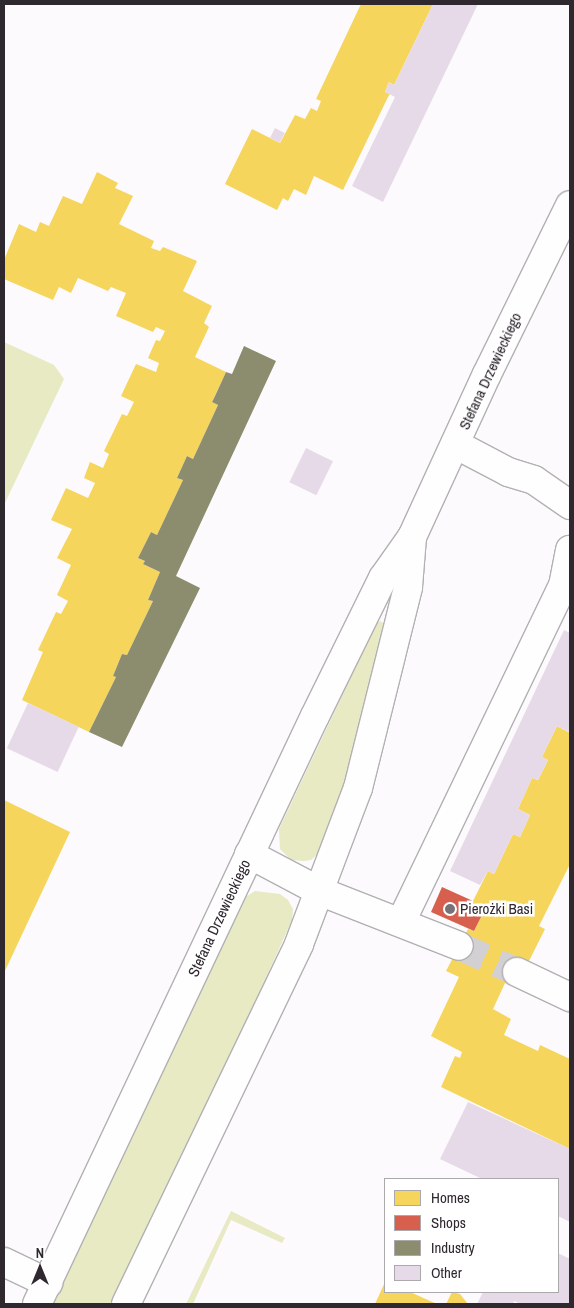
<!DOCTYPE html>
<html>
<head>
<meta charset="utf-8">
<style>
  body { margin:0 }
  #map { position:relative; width:574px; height:1308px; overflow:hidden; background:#fcfafc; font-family:"Archivo Narrow",sans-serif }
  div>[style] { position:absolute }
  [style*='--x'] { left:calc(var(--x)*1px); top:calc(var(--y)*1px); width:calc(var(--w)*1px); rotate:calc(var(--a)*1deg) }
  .green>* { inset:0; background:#e7eac3 }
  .homes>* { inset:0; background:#f6d55c }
  .shops>* { inset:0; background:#d6604d }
  .industry>* { inset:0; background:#8c8c6e }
  .building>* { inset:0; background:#e7dae8; transform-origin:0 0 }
  .street-tunnel>* { height:28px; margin-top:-14px; transform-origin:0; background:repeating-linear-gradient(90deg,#d3d0d3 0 28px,transparent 0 42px) }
  .roads { filter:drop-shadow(1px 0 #b3b0b3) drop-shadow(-1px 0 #b3b0b3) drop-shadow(0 1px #b3b0b3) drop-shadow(0 -1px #b3b0b3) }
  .street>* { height:28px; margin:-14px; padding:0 14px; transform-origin:14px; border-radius:14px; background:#fffeff }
  .dots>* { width:14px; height:14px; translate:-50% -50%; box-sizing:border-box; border:2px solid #fff; border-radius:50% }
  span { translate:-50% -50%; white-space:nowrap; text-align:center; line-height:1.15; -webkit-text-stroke:5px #fff; paint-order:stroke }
  .street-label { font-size:15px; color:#2f282f }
  .poi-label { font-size:15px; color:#2f282f }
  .left { translate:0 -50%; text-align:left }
  .frame { position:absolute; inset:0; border:5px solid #2f282f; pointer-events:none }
  .legend { position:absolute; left:384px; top:1178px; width:175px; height:115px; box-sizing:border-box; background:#fff; border:1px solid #aca9ac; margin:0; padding:6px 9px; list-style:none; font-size:15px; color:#2f282f }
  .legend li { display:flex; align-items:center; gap:10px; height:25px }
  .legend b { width:25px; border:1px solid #aca9ac }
  .north { position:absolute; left:15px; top:1243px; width:50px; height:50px; -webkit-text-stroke:4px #fff; paint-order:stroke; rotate:0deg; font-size:14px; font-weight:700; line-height:20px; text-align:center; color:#2f282f }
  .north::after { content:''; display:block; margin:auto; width:18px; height:22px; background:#2f282f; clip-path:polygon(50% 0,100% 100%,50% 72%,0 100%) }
</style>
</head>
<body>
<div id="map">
  <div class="green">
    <div style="clip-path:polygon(4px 342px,54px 365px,64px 379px,4px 505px)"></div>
    <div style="clip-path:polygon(380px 621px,386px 625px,357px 747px,324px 848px,311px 860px,304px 861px,291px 860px,280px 849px,279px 829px,376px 624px)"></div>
    <div style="clip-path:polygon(255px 891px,280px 894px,288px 900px,293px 909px,292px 920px,247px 1020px,110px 1304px,51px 1304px,244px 898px)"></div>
    <div style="clip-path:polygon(231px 1211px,285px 1238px,282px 1243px,231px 1220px,193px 1304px,186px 1304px)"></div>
  </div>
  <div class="homes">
    <div style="clip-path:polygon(361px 4px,433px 4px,394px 85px,389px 82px,385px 92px,390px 94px,388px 97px,343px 190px,314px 176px,306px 195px,294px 189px,288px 201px,283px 198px,277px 210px,225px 184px,252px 129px,280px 143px,295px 115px,305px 119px,311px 108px,317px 111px,321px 101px,316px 99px)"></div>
    <div style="clip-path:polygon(97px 172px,118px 183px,115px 188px,133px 196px,119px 224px,154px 241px,151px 248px,160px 251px,163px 247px,197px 261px,183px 291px,212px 306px,204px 323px,209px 327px,195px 357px,226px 372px,212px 402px,218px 405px,193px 459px,187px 456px,177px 478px,183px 480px,157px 535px,151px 532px,138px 558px,145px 561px,143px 564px,160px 572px,148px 600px,153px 601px,127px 655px,122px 654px,113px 676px,116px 677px,89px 732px,22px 700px,43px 652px,38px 650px,56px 612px,61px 614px,68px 601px,57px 595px,71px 565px,57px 558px,72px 529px,51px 520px,66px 488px,88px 498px,95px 483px,84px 478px,90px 462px,103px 468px,109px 454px,104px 451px,122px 414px,127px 416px,134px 402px,121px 396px,136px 364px,156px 372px,159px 363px,148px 358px,156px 340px,160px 341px,165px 331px,156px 327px,153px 332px,116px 316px,126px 293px,111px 287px,108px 291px,78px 278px,71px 293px,59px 287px,53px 300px,4px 279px,4px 260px,19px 224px,36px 232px,40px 222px,49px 226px,63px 196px,82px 204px)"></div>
    <div style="clip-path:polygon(557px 726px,570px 733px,570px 864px,539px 926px,545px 929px,528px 963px,523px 961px,510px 985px,505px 983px,493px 1009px,511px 1019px,504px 1035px,538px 1051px,540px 1045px,570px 1059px,570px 1149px,441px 1087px,455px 1056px,460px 1058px,462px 1052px,431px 1036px,459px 977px,446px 971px,468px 929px,474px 931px,484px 911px,471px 905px,488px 871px,494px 874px,513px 834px,520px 837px,530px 815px,518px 809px,532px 778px,538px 780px,548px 760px,542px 757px)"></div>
    <div style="clip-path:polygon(4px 800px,70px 832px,4px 973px)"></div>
    <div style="clip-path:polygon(385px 1282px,385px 1292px,410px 1292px,437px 1304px,375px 1304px)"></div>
    <div style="clip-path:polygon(452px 1292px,460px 1294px,468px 1304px,446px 1304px)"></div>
  </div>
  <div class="shops">
    <div style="clip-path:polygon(442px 887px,473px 901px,471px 905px,484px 911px,474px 931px,431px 912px)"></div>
  </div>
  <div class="industry">
    <div style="clip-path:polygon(244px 346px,276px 361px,176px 576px,200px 588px,122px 747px,89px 732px,116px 677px,113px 676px,122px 654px,127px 655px,153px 601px,148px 600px,160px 572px,143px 564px,145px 561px,138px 558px,151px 532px,157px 535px,183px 480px,177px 478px,187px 456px,193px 459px,218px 405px,212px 402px,215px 396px,226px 372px,232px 374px)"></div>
  </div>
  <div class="building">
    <div style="clip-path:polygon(433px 4px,478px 4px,383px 202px,352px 186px,395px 97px,385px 92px,389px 82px,394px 85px)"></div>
    <div style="left:275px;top:128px;width:11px;height:11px;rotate:27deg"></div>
    <div style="left:306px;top:448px;width:30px;height:38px;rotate:26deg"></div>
    <div style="clip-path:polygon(564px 630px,570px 633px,570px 730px,569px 732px,557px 726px,542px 757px,548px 760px,538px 780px,532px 778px,518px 809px,530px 815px,520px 837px,513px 834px,494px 874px,488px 871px,480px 885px,450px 871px)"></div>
    <div style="left:28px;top:703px;width:56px;height:50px;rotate:25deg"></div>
    <div style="clip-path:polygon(468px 1102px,570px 1149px,570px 1222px,558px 1216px,558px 1179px,482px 1179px,440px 1159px)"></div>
    <div style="clip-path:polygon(558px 1253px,570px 1259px,570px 1304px,521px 1304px,514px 1301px,513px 1304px,477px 1304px,483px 1292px,558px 1292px)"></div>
  </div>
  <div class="street-tunnel">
    <div style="--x:459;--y:946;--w:64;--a:24.1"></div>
  </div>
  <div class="roads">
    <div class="street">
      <div style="--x:455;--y:444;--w:60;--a:27.8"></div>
      <div style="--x:508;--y:472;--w:27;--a:17"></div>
      <div style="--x:534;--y:480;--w:44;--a:34.8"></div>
      <div style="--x:249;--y:854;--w:79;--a:27.9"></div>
      <div style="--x:319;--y:891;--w:150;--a:21.4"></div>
      <div style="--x:401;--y:922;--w:373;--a:-64.3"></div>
      <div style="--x:563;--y:586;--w:37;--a:-79"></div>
      <div style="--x:517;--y:972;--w:59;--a:25.3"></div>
      <div style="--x:4;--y:1262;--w:49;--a:25.5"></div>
      <div style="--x:37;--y:1304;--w:650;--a:-64.7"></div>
      <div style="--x:315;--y:716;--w:154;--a:-63.8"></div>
      <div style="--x:383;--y:578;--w:50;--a:-54.7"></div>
      <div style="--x:412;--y:537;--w:179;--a:-65.3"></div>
      <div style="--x:487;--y:374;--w:188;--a:-63.8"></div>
      <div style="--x:126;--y:1304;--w:399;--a:-64.3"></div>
      <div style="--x:299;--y:944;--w:167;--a:-69.3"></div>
      <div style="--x:358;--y:788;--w:207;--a:-76"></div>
      <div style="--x:408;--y:587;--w:50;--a:-85.4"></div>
    </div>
  </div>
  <div class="dots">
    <div style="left:450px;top:909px;background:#777277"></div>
  </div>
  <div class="street-label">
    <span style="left:490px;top:371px;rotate:-65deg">Stefana Drzewieckiego</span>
    <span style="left:219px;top:918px;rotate:-65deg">Stefana Drzewieckiego</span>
  </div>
  <div class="poi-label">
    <span class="left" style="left:460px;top:909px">Pierożki Basi</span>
  </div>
  <div class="frame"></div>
  <ul class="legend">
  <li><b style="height:14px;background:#f6d55c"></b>Homes</li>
  <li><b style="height:14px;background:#d6604d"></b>Shops</li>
  <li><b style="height:14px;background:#8c8c6e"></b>Industry</li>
  <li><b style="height:14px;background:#e7dae8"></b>Other</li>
  </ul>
  <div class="north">N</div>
</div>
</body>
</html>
